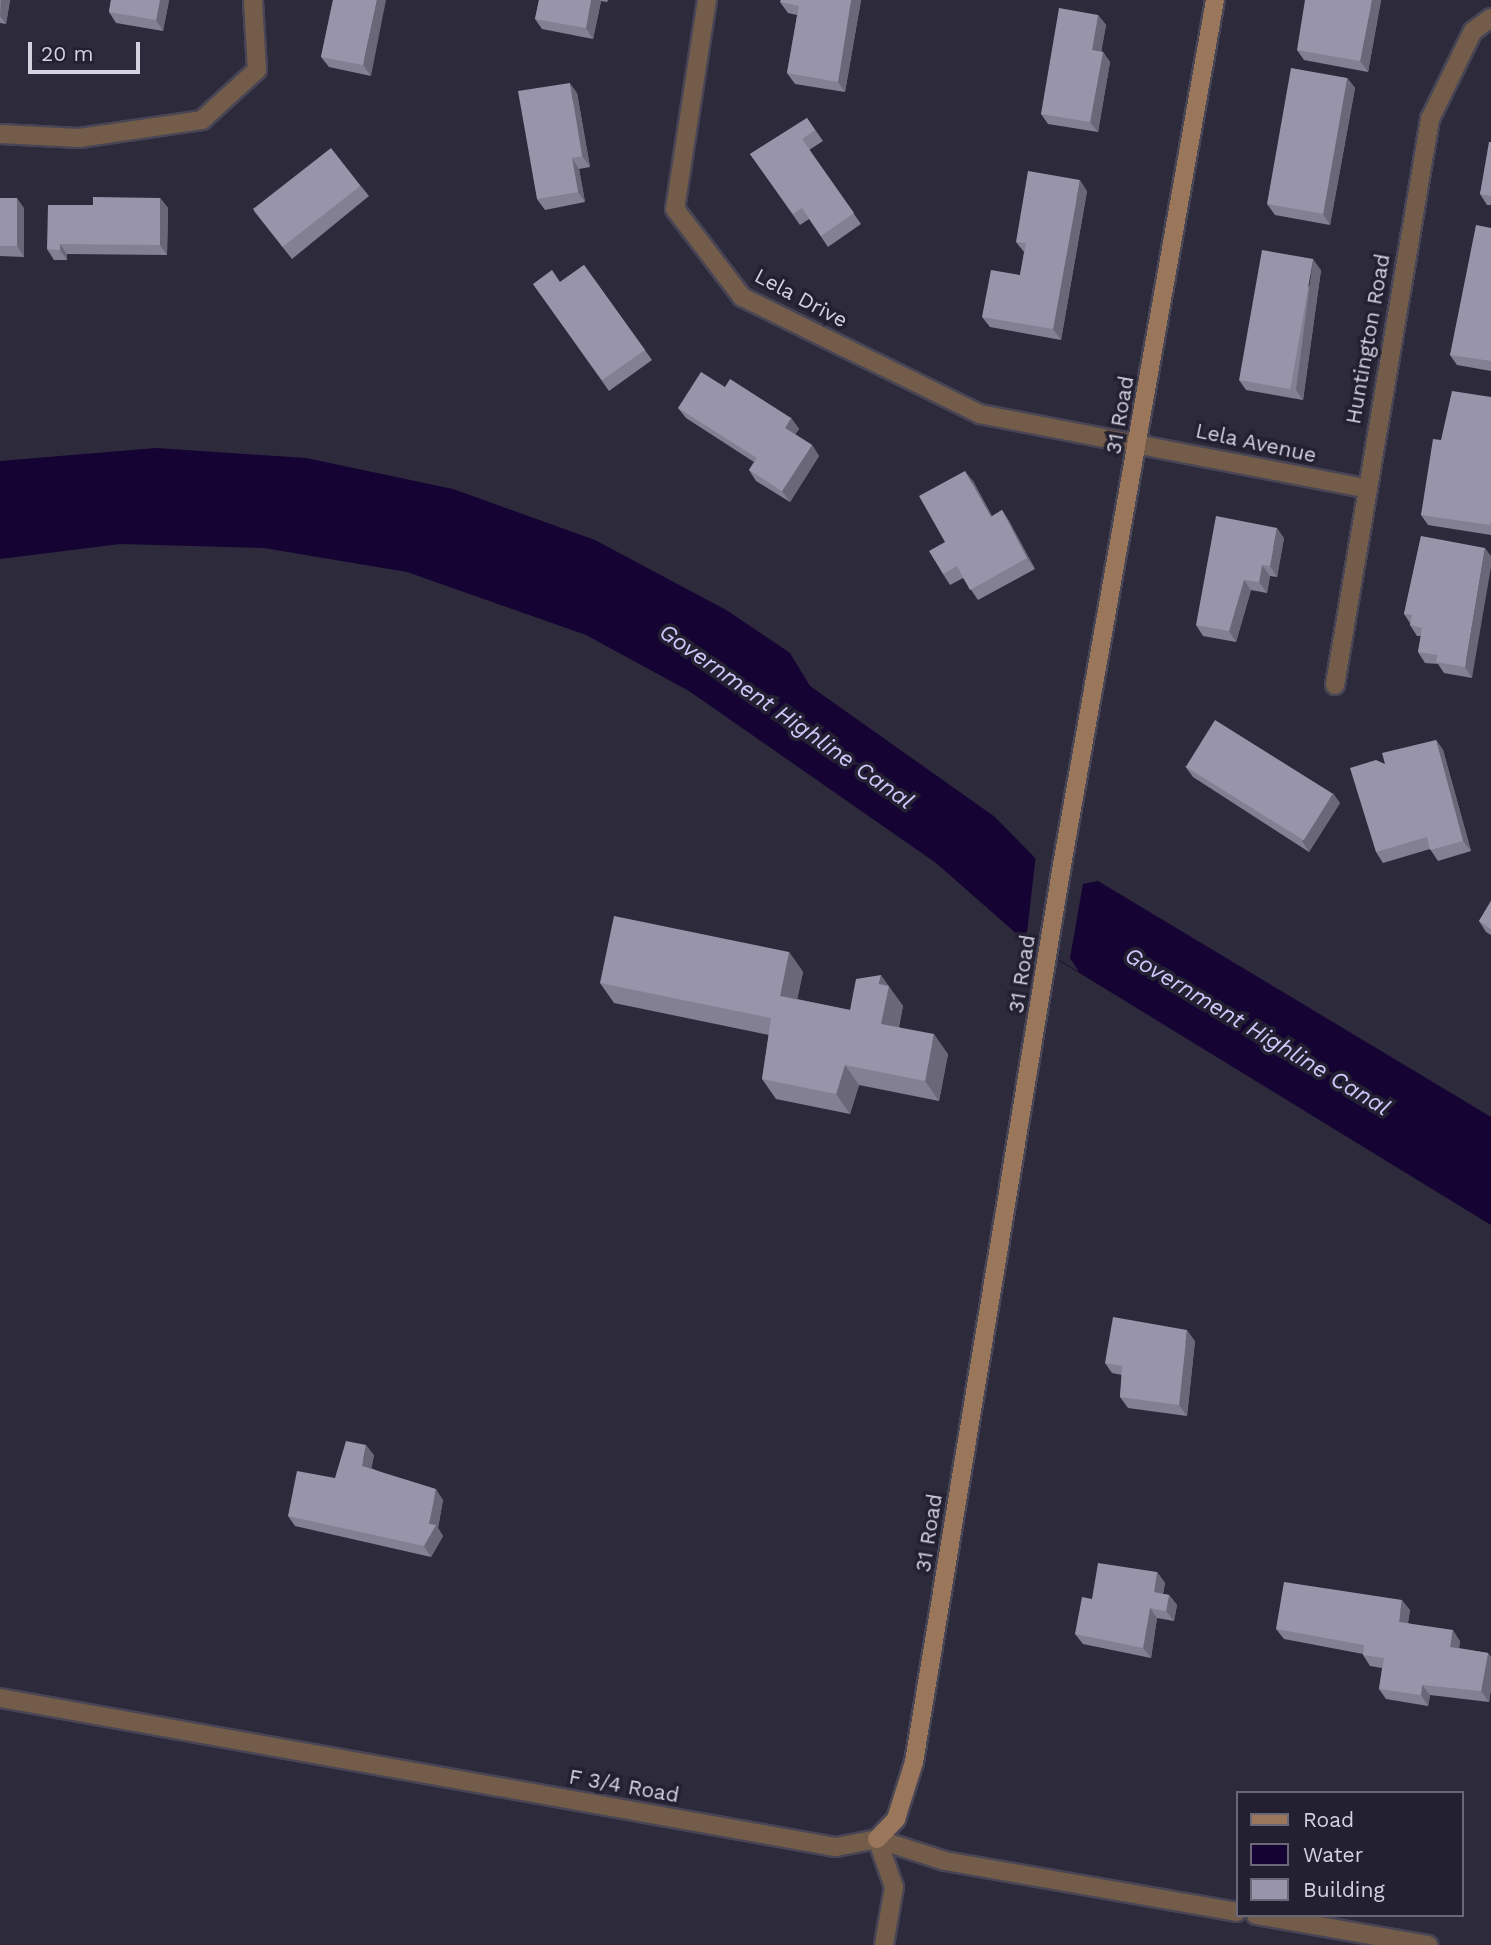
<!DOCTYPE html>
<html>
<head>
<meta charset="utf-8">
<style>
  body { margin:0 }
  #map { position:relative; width:1491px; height:1945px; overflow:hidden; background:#2d2a3b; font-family:"Work Sans",sans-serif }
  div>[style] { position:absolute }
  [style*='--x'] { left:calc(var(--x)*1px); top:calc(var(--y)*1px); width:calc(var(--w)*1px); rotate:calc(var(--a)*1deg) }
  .water>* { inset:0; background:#140333 }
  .pier>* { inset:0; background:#2d2a3b }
  .roads { filter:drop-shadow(2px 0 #484555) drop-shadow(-2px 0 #484555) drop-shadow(0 2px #484555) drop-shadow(0 -2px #484555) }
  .street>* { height:18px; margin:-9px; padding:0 9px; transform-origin:9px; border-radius:9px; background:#735d4a }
  .secondary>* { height:18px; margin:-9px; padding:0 9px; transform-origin:9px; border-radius:9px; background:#9a775a }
  .wall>* { inset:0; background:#838093 }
  .shaded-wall>* { inset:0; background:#6a6878 }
  .building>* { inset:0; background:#9895ab; transform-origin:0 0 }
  span { translate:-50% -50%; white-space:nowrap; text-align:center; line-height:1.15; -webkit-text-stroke:7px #232031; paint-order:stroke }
  .street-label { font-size:21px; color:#d4d2de }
  .water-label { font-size:23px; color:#cfc7fa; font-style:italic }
  .legend { position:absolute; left:1236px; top:1791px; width:228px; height:126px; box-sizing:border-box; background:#232031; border:2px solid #6a6776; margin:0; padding:9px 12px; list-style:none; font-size:21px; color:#d4d2de }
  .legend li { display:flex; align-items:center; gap:14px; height:35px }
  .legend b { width:35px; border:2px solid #6a6776 }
  .scale { position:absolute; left:28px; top:42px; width:112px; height:32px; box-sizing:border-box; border:4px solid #d4d2de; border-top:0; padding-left:9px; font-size:21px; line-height:24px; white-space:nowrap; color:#d4d2de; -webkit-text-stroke:5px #232031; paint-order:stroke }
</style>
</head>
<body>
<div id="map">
  <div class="water">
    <div style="clip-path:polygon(156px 448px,306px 458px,453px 489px,595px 540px,728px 611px,790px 653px,810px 686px,995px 817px,1039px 862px,1098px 881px,1491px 1117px,1491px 1225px,1019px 936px,936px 863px,689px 691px,586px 635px,407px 572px,264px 548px,120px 544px,0 559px,0 461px)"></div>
  </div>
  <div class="pier">
    <div style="clip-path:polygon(1036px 854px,1098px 881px,1083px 884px,1070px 958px,1079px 972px,1019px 936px,1027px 932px)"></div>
  </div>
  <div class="roads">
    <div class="street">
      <div style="--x:707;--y:0;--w:211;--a:98.7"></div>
      <div style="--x:675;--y:209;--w:111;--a:52.7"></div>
      <div style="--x:742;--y:297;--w:265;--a:26.2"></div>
      <div style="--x:980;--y:414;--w:392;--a:10.9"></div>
      <div style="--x:0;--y:134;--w:79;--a:2.9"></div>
      <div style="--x:79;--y:138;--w:124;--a:-8.3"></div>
      <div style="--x:202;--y:120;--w:74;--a:-42.3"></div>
      <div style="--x:257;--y:70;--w:70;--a:-93.3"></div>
      <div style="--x:1335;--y:685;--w:574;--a:-80.47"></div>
      <div style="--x:1430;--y:119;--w:98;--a:-64"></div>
      <div style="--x:1473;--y:31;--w:22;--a:-36"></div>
      <div style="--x:0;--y:1698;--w:849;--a:10.11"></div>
      <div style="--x:836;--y:1847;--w:42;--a:-11"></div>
      <div style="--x:877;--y:1839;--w:71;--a:17.9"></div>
      <div style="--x:945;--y:1861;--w:296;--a:9.9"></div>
      <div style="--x:877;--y:1839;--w:51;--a:70.5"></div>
      <div style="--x:894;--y:1887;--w:59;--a:99.8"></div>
      <div style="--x:1256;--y:1915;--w:175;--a:9.9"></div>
    </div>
    <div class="secondary">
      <div style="--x:877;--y:1839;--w:28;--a:-46"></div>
      <div style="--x:896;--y:1819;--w:60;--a:-72.5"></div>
      <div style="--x:914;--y:1762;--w:909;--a:-80.63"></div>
      <div style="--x:1062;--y:865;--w:878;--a:-79.97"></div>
    </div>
  </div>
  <div class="wall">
    <div style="clip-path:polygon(0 0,10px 0,6px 24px,0 23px)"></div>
    <div style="clip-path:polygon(111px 0,169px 0,163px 31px,116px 23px,109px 12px)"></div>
    <div style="clip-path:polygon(333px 0,371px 76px,329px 67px,321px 57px)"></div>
    <div style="clip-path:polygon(539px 0,608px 0,607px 2px,601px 1px,593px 39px,542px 29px,535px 19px)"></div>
    <div style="clip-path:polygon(781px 0,861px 0,845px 92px,795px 84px,787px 73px,797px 15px,788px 13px,780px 2px)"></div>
    <div style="clip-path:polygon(1381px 0,1368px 72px,1304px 60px,1297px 50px)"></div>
    <div style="clip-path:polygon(1098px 15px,1106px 25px,1101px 51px,1103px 52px,1110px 62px,1098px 132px,1048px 124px,1041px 114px)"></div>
    <div style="clip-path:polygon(1347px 78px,1355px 88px,1330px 225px,1275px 215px,1267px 204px)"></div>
    <div style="clip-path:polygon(577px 93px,590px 167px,579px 169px,585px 202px,545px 210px,537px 199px)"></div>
    <div style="clip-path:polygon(807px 118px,823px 141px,809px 150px,861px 224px,828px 247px,809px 219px,800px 225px,750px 154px)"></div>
    <div style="clip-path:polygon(1491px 142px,1491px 205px,1487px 205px,1480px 194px)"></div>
    <div style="clip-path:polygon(361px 186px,369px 196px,292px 259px,254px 211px)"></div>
    <div style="clip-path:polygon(1087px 191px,1061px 340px,990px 327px,982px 317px,1020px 275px,1024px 252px,1016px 242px)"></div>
    <div style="clip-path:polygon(0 198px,24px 208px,24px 257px,0 256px)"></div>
    <div style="clip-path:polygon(160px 198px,168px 208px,167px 255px,67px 254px,67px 260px,54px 260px,47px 249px,93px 205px)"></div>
    <div style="clip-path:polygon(1491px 228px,1491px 371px,1457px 365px,1450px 355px)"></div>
    <div style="clip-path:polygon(584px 265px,652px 360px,609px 391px,533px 284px,560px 282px)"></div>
    <div style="clip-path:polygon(1321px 270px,1303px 400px,1246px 390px,1239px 380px)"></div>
    <div style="clip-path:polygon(725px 387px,791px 418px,799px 429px,795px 434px,812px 445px,819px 456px,790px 502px,756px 481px,749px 470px,754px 462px,686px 418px,678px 408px)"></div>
    <div style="clip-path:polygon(1491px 397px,1491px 535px,1428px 525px,1421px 515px,1441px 440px)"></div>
    <div style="clip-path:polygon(973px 481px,992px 516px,1002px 510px,1009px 521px,1035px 569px,978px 600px,963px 578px,950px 585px,943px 574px,945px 542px)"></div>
    <div style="clip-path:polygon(1421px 536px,1472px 678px,1444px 673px,1438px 664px,1425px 663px,1418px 652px,1421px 636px,1417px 636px,1410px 625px,1410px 623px,1404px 614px)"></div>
    <div style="clip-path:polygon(1284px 538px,1277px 577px,1270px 576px,1267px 593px,1251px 590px,1236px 642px,1203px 636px,1196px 625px)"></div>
    <div style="clip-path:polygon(1436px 740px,1443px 750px,1471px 851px,1438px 861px,1430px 849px,1383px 863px,1376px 852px,1385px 764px)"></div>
    <div style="clip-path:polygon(1185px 766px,1340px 803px,1309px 852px,1193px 777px)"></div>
    <div style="clip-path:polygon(1491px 901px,1491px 935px,1486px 932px,1479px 921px)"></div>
    <div style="clip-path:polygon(789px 952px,803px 972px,797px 999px,850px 1010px,888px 986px,903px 1006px,899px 1027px,948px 1054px,939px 1101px,859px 1085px,850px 1114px,776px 1099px,762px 1079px,769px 1035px,614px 1003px,600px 983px)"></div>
    <div style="clip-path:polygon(1195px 1341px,1187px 1416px,1128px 1408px,1120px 1397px,1122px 1375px,1112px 1373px,1105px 1363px)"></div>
    <div style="clip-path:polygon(374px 1455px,371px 1468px,443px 1500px,438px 1528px,443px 1536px,431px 1557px,295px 1526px,288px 1516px,335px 1478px)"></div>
    <div style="clip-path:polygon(1157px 1572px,1165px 1583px,1163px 1594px,1169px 1595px,1177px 1605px,1174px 1621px,1157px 1618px,1151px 1658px,1083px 1644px,1075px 1634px,1092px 1599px)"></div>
    <div style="clip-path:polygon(1410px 1610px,1408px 1623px,1460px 1641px,1459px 1648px,1488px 1653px,1491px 1657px,1491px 1689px,1489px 1702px,1430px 1695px,1428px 1706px,1386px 1699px,1379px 1689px,1382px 1668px,1370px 1666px,1363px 1655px,1363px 1654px,1284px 1639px,1276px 1629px)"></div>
  </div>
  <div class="shaded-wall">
    <div style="clip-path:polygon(1px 0,10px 0,6px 24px,0 16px)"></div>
    <div style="clip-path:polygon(160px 0,169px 0,163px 31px,156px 20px)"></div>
    <div style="clip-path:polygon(377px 0,386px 0,371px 76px,363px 65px)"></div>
    <div style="clip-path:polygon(591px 0,600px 0,601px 1px,593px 39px,586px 28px)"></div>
    <div style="clip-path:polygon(851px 0,861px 0,845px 92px,838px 82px)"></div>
    <div style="clip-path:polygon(1372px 0,1381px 0,1368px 72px,1360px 61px)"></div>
    <div style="clip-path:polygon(1098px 15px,1106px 25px,1100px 60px,1092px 50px)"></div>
    <div style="clip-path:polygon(1103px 52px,1110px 62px,1098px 132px,1090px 122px)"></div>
    <div style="clip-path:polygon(1347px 78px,1355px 88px,1330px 225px,1323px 214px)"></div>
    <div style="clip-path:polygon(570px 83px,577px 93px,590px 167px,582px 156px)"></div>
    <div style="clip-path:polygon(572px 158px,579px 169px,585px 202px,578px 192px)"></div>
    <div style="clip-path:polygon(1080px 180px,1087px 191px,1061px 340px,1053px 329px)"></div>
    <div style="clip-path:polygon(17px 198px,24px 208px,24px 257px,17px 246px)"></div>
    <div style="clip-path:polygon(160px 198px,168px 208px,167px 255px,160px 245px)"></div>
    <div style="clip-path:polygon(60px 244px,67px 254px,67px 260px,60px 250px)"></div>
    <div style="clip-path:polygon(1313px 259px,1321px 270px,1303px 400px,1296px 390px)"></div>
    <div style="clip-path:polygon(791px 418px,799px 429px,793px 438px,785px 428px)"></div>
    <div style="clip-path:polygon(812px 445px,819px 456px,790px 502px,782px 491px)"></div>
    <div style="clip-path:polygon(965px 471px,973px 481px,998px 528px,991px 517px)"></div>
    <div style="clip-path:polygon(1002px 510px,1009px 521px,1035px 569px,1027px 558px)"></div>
    <div style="clip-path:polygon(1277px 528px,1284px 538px,1277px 577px,1270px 566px)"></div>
    <div style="clip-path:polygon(1485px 548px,1491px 556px,1491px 567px,1472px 678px,1465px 667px)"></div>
    <div style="clip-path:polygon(1262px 565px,1270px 576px,1267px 593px,1259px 582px)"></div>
    <div style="clip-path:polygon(1244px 580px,1251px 590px,1236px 642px,1229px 631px)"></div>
    <div style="clip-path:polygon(1436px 740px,1443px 750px,1471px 851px,1463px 841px)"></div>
    <div style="clip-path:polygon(1333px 793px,1340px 803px,1309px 852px,1302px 841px)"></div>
    <div style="clip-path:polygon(789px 952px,803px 972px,794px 1016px,780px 996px)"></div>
    <div style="clip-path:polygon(881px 975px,903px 1006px,895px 1044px,881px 1024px,879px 984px)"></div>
    <div style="clip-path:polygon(934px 1034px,948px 1054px,939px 1101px,925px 1081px)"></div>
    <div style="clip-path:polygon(845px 1065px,859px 1085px,850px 1114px,836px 1094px)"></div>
    <div style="clip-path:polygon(1187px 1330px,1195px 1341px,1187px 1416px,1179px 1405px)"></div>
    <div style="clip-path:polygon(366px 1445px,374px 1455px,370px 1476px,362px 1466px)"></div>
    <div style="clip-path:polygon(436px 1489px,443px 1500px,438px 1528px,443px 1536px,431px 1557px,424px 1546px)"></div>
    <div style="clip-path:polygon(1157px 1572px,1165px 1583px,1161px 1603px,1154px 1592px)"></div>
    <div style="clip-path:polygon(1169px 1595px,1177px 1605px,1174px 1621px,1166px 1611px)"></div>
    <div style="clip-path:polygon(1402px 1600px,1410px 1610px,1406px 1632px,1399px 1622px)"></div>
    <div style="clip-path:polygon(1150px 1608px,1157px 1618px,1151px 1658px,1143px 1648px)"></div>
    <div style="clip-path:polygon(1453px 1630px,1460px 1641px,1458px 1657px,1450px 1647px)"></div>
    <div style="clip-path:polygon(1488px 1653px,1491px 1657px,1491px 1689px,1489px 1702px,1481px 1691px)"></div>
    <div style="clip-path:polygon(1422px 1685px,1430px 1695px,1428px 1706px,1421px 1695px)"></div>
  </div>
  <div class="building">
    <div style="clip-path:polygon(111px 0,160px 0,156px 20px,109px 12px)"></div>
    <div style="clip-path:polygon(333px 0,377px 0,363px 65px,321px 57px)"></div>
    <div style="clip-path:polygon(539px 0,591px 0,586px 28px,535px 19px)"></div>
    <div style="clip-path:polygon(781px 0,851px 0,838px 82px,787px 73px,799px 6px,780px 2px)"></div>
    <div style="clip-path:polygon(1305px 0,1372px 0,1360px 61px,1297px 50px)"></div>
    <div style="clip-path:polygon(1059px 8px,1098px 15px,1092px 50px,1103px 52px,1090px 122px,1041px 114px)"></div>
    <div style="left:1291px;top:68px;width:57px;height:138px;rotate:10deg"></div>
    <div style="clip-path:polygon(570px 83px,582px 156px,572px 158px,578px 192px,537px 199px,518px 91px)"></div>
    <div style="clip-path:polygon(807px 118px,815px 130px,802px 139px,854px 213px,821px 236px,802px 208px,793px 214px,750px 154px)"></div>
    <div style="clip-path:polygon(1489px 142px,1491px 142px,1491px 196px,1480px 194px)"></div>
    <div style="left:331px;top:148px;width:48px;height:99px;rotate:52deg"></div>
    <div style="clip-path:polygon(1028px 171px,1080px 180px,1053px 329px,982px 317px,991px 270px,1020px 275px,1026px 243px,1016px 242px)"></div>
    <div style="clip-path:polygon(93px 197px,160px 198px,160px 245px,60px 244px,60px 250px,47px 249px,48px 205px,93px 205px)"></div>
    <div style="left:0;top:198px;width:17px;height:48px"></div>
    <div style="clip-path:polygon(1476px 225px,1491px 228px,1491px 361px,1450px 355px)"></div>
    <div style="left:1262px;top:250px;width:52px;height:132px;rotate:10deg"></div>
    <div style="clip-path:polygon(584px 265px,645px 350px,602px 380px,533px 284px,552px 270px,560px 282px)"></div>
    <div style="clip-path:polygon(701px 372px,725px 387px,730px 379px,791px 418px,785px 428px,812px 445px,782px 491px,749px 470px,757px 458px,678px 408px)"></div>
    <div style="clip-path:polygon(1452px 391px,1491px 397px,1491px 520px,1490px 525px,1421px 515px,1433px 439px,1441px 440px)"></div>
    <div style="clip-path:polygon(965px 471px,991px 517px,1002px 510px,1027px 558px,970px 590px,957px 566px,943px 574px,929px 551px,945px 542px,919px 496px)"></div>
    <div style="clip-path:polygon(1216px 516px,1277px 528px,1270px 566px,1262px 565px,1259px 582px,1244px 580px,1229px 631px,1196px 625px)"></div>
    <div style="clip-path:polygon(1421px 536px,1485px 548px,1465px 667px,1436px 662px,1438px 655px,1418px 652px,1422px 628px,1410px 625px,1412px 615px,1404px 614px)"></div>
    <div style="left:1215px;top:720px;width:139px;height:55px;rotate:32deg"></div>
    <div style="clip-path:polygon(1436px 740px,1463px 841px,1430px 850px,1427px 837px,1376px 852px,1350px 768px,1376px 760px,1385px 764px,1382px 753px)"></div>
    <div style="clip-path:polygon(1491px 901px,1491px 929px,1479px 921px)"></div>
    <div style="clip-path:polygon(614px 916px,789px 952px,780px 996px,850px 1010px,856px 979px,881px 975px,879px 984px,889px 986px,881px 1024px,934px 1034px,925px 1081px,845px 1065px,836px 1094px,762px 1079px,771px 1018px,600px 983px)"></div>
    <div style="clip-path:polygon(1113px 1317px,1187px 1330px,1179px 1405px,1120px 1397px,1122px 1366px,1105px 1363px)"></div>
    <div style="clip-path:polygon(346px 1441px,366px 1445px,362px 1466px,436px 1489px,429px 1524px,436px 1525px,424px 1546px,288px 1516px,297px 1471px,335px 1478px)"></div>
    <div style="clip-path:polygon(1098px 1563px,1157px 1572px,1154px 1592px,1169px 1595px,1166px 1611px,1150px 1608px,1143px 1648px,1075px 1634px,1082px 1597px,1092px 1599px)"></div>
    <div style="clip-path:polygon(1284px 1582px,1402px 1600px,1399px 1622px,1453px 1630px,1450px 1647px,1488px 1653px,1481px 1691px,1422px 1685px,1421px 1695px,1379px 1689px,1384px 1658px,1363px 1655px,1364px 1645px,1276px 1629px)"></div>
  </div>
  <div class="street-label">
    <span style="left:801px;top:298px;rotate:28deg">Lela Drive</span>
    <span style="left:1368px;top:339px;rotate:-80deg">Huntington Road</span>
    <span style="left:1120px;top:415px;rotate:-80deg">31 Road</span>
    <span style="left:1256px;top:443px;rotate:12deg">Lela Avenue</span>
    <span style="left:1022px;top:974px;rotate:-81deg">31 Road</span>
    <span style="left:929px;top:1533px;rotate:-81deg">31 Road</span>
    <span style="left:624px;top:1786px;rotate:10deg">F 3/4 Road</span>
  </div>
  <div class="water-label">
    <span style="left:786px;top:717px;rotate:35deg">Government Highline Canal</span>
    <span style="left:1257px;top:1032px;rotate:31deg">Government Highline Canal</span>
  </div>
  <ul class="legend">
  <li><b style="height:9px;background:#9a775a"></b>Road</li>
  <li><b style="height:19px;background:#140333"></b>Water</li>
  <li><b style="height:19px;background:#9895ab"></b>Building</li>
  </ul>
  <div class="scale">20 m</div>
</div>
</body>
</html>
